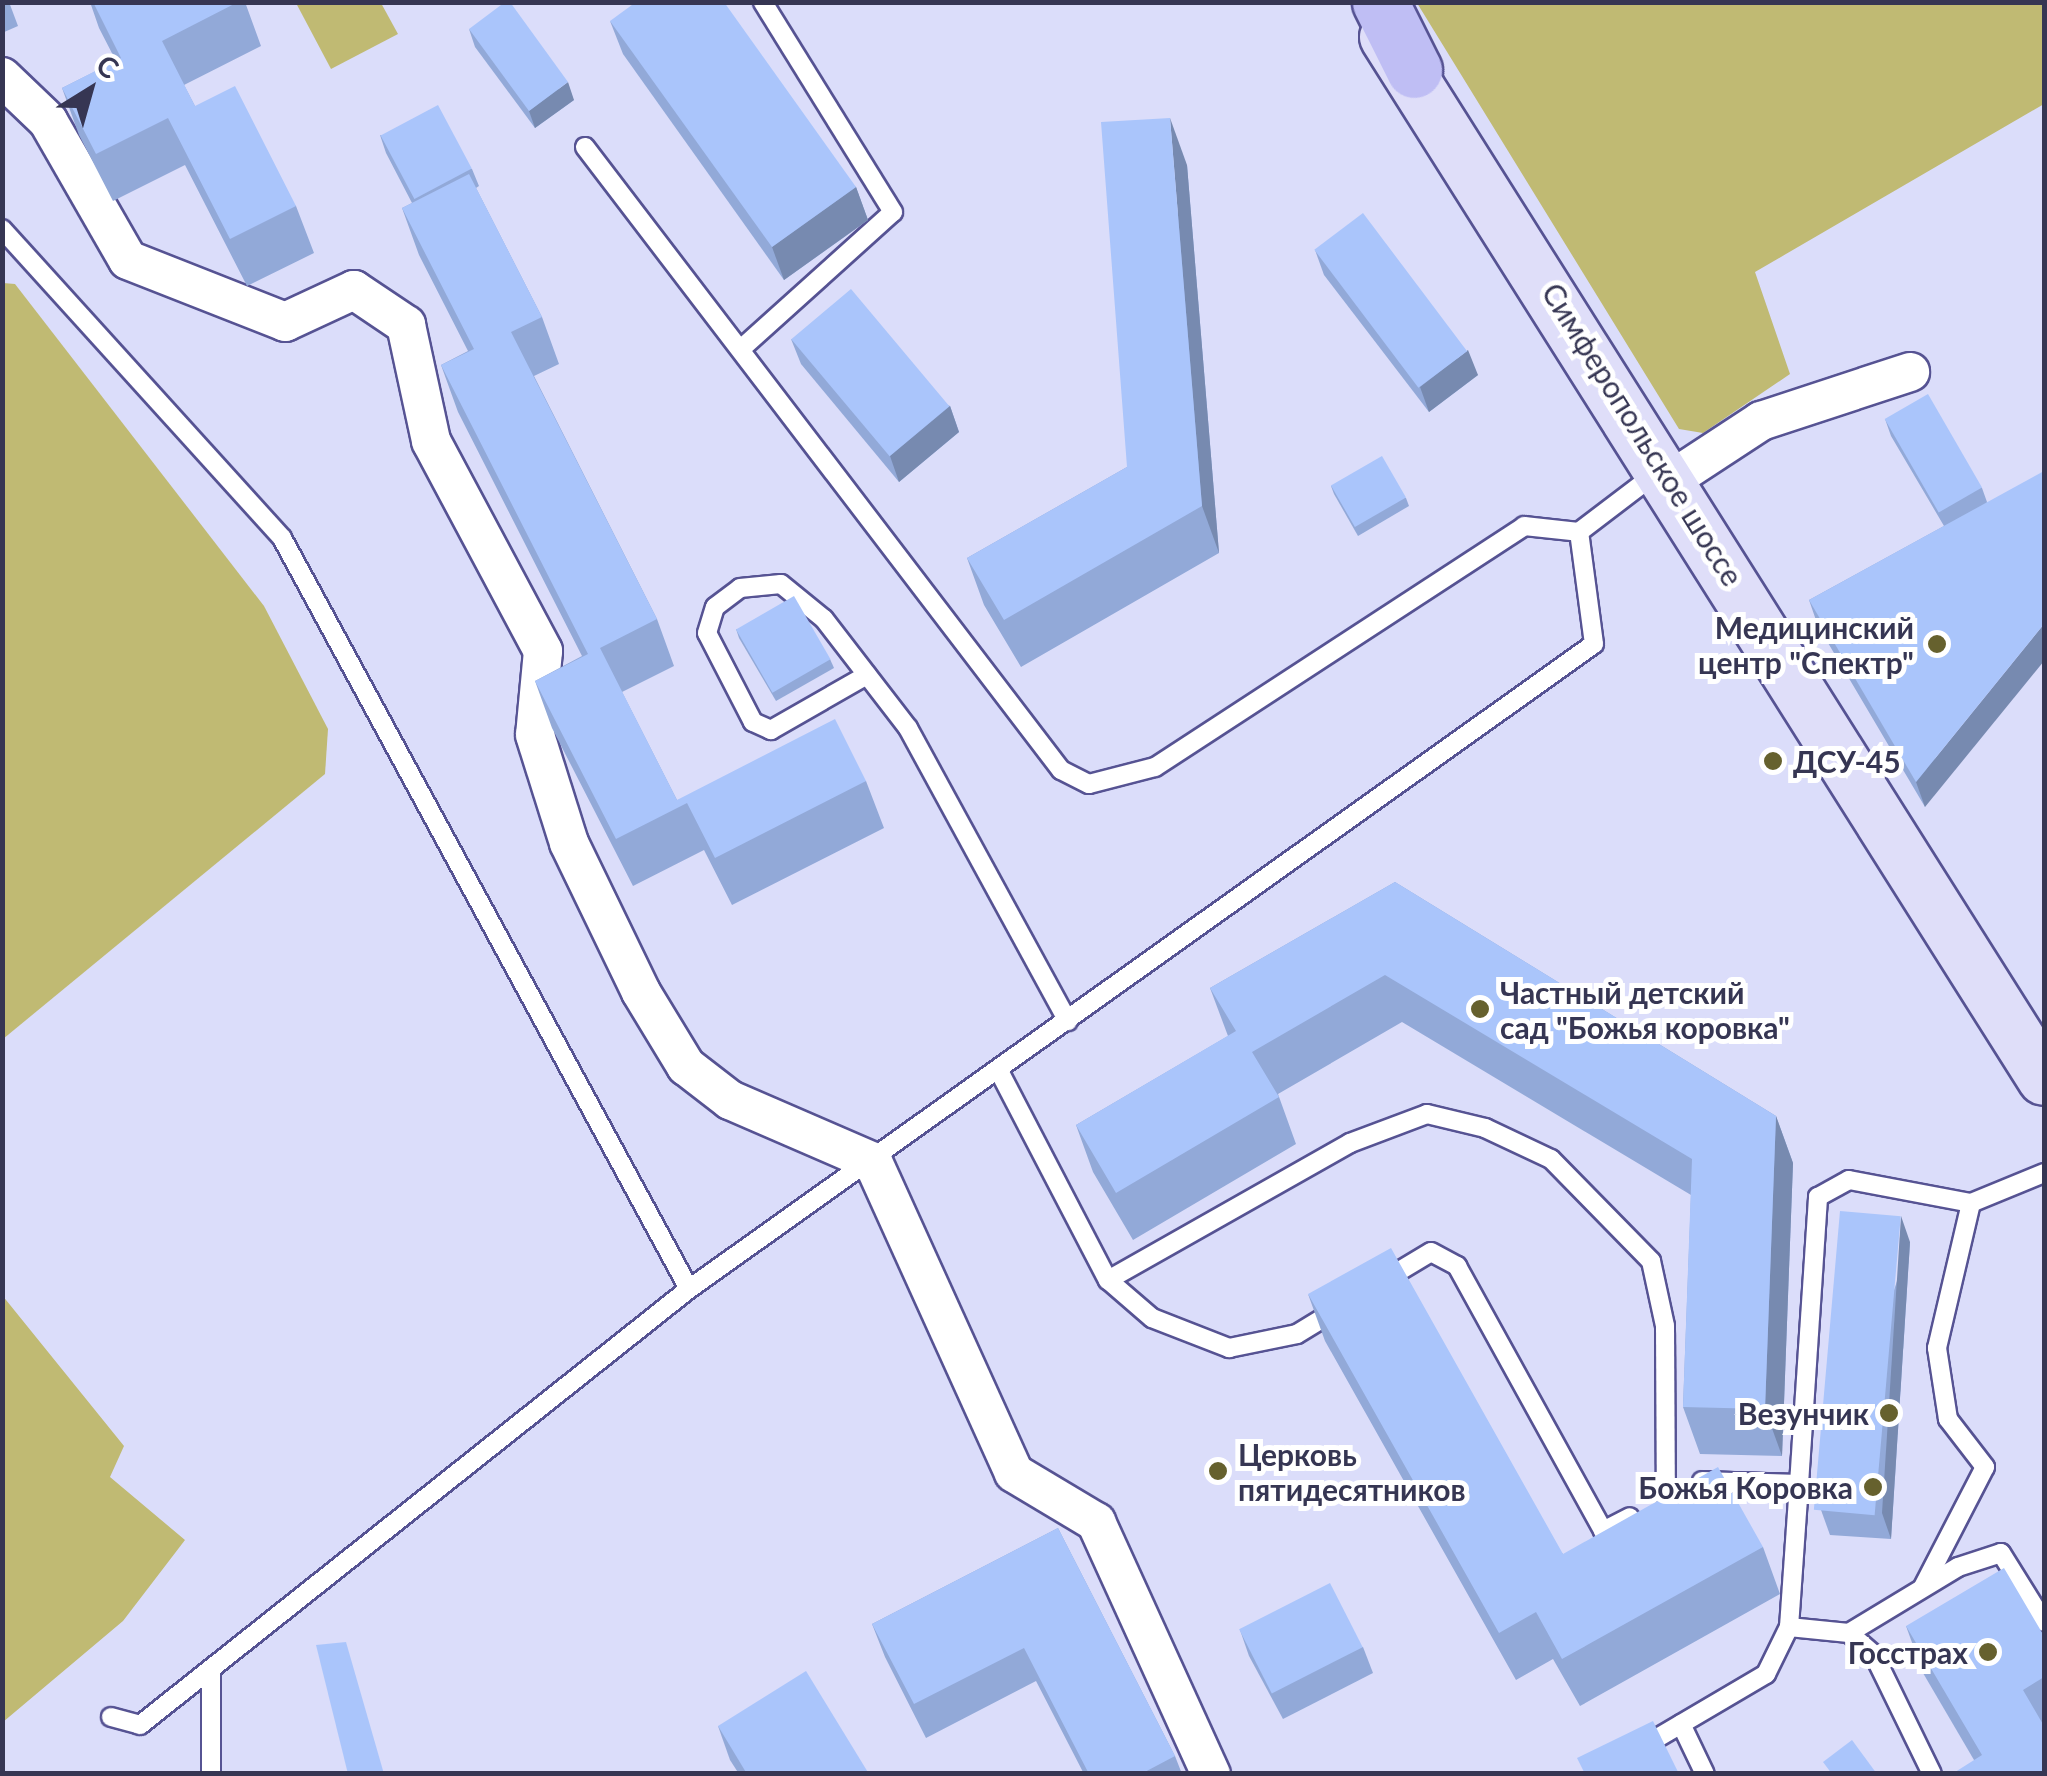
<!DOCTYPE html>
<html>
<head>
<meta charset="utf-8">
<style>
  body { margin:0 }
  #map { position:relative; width:2047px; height:1776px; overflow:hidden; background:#dbddfa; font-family:Lato,sans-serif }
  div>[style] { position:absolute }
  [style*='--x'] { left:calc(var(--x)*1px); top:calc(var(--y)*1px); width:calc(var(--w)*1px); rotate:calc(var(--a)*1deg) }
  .green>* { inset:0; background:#c0ba73 }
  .roads { filter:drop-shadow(2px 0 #565393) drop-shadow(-2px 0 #565393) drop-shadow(0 2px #565393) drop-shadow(0 -2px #565393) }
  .lane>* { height:18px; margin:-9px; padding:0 9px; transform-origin:9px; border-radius:9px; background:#fff }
  .street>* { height:38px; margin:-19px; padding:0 19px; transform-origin:19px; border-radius:19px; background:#fff }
  .secondary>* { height:52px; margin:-26px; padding:0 26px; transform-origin:26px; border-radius:26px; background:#dfdef9 }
  .primary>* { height:55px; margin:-27.5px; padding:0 27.5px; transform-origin:27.5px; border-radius:27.5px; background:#bfbef4 }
  .wall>* { inset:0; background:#92a9d8 }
  .shaded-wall>* { inset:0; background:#778ab0 }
  .building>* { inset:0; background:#aac5fb; transform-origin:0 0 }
  .dots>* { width:28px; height:28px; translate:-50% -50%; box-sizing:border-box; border:5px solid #fff; border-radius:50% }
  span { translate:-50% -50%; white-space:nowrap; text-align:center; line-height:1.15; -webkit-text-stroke:10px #fff; paint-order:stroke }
  .street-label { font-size:30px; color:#363653 }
  .poi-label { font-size:30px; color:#363653; font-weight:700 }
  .right { translate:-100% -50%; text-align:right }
  .left { translate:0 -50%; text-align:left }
  .frame { position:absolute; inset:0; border:5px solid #363653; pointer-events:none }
  .north { position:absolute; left:40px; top:40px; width:100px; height:100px; -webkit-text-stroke:8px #fff; paint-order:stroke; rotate:37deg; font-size:28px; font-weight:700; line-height:40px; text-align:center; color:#363653 }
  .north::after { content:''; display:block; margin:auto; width:35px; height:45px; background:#363653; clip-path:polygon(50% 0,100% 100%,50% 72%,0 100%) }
</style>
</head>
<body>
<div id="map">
  <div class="green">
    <div style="clip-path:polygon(296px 3px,381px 3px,398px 34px,331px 69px)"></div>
    <div style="clip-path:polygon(1417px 3px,2044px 3px,2044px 104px,1755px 272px,1790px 374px,1703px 433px,1679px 429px)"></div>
    <div style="clip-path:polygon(3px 283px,15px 284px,264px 606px,328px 729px,325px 774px,3px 1039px)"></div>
    <div style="clip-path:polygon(2px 1295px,124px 1446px,110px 1477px,185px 1540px,123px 1621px,3px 1722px)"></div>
  </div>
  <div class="roads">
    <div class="lane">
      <div style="--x:585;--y:147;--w:784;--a:52.62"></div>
      <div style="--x:1061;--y:770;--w:31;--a:27"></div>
      <div style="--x:1089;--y:784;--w:68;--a:-14.4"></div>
      <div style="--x:1155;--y:767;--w:441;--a:-33.1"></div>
      <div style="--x:1524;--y:526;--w:55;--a:6.2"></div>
      <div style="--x:2;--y:229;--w:417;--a:47.8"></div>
      <div style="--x:282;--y:538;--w:854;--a:61.54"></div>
      <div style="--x:742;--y:348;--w:203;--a:-42"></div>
      <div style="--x:893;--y:212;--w:247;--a:-121.8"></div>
      <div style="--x:867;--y:675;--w:111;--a:150.2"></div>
      <div style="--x:771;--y:730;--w:20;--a:-156"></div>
      <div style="--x:753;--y:722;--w:100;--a:-117.3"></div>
      <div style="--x:707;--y:633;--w:27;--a:-73"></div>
      <div style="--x:715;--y:607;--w:31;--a:-37"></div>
      <div style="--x:740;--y:588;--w:41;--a:-5.6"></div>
      <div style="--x:781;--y:584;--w:55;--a:39.1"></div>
      <div style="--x:824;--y:619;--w:138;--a:52.4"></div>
      <div style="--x:908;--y:728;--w:334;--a:61.4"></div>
      <div style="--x:999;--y:1071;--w:236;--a:62.5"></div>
      <div style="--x:1108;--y:1280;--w:58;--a:40.8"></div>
      <div style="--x:1152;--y:1318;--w:83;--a:21.3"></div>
      <div style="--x:1229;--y:1348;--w:69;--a:-11.6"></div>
      <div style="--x:1297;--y:1334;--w:48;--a:-31.4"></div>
      <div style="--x:1386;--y:1279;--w:52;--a:-31"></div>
      <div style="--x:1431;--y:1252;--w:30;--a:28"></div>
      <div style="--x:1457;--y:1266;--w:303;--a:61.1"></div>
      <div style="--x:1603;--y:1531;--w:30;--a:-27"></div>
      <div style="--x:1108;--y:1280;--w:278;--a:-29.5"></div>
      <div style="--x:1350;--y:1143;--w:82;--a:-20.6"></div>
      <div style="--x:1427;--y:1114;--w:60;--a:13.6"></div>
      <div style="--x:1485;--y:1128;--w:73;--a:25.2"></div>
      <div style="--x:1551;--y:1159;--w:143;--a:45.6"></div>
      <div style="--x:1651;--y:1261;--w:66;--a:77.8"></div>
      <div style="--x:1665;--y:1326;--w:173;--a:89.7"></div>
      <div style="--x:1702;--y:1481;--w:97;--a:1.8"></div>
      <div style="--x:1799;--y:1484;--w:288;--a:-86.2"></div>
      <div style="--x:1818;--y:1197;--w:35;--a:-29"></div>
      <div style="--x:1849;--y:1180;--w:124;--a:10.7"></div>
      <div style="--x:1971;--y:1203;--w:79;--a:-22.3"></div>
      <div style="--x:1923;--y:1587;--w:135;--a:-62.7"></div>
      <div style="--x:1985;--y:1467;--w:61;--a:-127.6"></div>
      <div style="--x:1948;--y:1419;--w:72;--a:-98.8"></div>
      <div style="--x:1937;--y:1348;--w:149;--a:-76.8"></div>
      <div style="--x:1789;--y:1627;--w:60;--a:5.7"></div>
      <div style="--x:1849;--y:1633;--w:33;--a:41"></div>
      <div style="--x:1874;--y:1655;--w:132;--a:64"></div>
      <div style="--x:1849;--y:1633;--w:127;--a:-31.2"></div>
      <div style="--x:1958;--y:1567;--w:45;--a:-18"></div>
      <div style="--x:2001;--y:1553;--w:81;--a:58.1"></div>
      <div style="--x:111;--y:1717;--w:30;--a:15"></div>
      <div style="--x:140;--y:1725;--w:701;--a:-38.46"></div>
      <div style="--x:689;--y:1289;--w:1111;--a:-35.48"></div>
      <div style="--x:1594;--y:644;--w:113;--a:-97.6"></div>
      <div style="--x:1579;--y:532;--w:96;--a:-37.3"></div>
      <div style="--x:1681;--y:1724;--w:55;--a:64.4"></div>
      <div style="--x:1642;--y:1747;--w:144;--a:-30.5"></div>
      <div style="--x:1766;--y:1674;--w:52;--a:-63.9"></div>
      <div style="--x:1789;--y:1627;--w:143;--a:-86"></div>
      <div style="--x:211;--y:1774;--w:105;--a:-90"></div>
    </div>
    <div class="street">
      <div style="--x:2;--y:77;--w:64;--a:43.7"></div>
      <div style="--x:48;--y:121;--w:160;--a:60.1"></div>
      <div style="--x:128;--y:260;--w:169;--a:21.5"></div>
      <div style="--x:285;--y:322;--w:76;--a:-24.9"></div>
      <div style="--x:354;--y:290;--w:63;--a:33.9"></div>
      <div style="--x:406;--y:325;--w:119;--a:77.8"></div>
      <div style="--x:431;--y:441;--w:238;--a:61.9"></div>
      <div style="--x:543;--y:651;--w:84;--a:95.4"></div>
      <div style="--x:535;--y:735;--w:113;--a:72.5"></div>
      <div style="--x:569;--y:843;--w:165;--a:64.2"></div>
      <div style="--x:641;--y:992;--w:87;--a:58.7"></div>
      <div style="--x:686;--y:1066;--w:56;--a:37.7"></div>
      <div style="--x:730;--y:1100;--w:156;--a:23.4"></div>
      <div style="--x:873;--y:1162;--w:341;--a:65.6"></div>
      <div style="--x:1014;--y:1473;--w:96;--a:30.9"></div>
      <div style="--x:1096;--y:1522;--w:277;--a:65.5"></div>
      <div style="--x:1671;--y:480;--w:108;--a:-33.2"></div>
      <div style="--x:1761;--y:421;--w:157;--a:-18.2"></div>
    </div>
    <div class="secondary">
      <div style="--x:1386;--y:37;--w:1232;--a:57.73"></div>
    </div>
    <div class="primary">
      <div style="--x:1380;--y:2;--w:76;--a:63.4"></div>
    </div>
  </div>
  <div class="wall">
    <div style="clip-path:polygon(2px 2px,9px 2px,18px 26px,2px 33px)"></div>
    <div style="clip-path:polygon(90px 2px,245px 2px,261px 46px,184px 85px,195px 106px,296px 206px,314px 253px,247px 286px,185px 165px,113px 201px,79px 135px,62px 88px,116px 61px,99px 28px)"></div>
    <div style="clip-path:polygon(610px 21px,856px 187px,868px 220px,784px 280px,623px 54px)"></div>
    <div style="clip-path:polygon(469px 29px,574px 100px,535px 128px,475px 47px)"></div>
    <div style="clip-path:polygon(380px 135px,472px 169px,479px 186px,476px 188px,542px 317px,559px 364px,534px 376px,657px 619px,674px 666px,622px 692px,677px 800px,866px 781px,884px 828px,732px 905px,704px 850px,633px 886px,552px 728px,535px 681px,582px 656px,458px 412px,441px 365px,468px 351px,419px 255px,402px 208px,412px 203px,386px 153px)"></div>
    <div style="clip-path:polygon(1187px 165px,1219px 553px,1021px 667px,984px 605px,967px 558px,1127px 467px)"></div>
    <div style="clip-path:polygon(1315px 250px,1478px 375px,1429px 412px,1324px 275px)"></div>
    <div style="clip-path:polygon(791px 339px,950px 406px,959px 432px,899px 482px,801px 364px)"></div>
    <div style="clip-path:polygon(1885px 419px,1982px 488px,1987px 502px,1925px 807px,1818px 626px,1809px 600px,1944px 526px,1891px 436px)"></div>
    <div style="clip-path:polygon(1331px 486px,1406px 498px,1409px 506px,1358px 536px,1334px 494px)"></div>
    <div style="clip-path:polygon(736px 629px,830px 659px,834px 668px,776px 701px,739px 638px)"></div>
    <div style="clip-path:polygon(1395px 882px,1776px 1116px,1793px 1163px,1782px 1456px,1700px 1454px,1683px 1407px,1691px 1195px,1402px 1022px,1278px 1094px,1296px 1144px,1133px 1240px,1093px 1172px,1076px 1125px,1228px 1036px,1210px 988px)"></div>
    <div style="clip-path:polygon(1910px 1242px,1891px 1539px,1830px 1535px,1821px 1510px)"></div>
    <div style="clip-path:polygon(1308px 1294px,1563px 1554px,1763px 1547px,1780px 1594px,1580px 1706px,1553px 1659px,1516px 1680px,1325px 1341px)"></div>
    <div style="clip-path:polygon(1058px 1528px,1175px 1756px,1182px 1774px,1084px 1774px,1036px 1681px,926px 1738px,885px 1657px,872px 1624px)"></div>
    <div style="clip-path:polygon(1906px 1626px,2044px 1636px,2044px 1774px,1974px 1760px,1923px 1673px)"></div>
    <div style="clip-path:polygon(1240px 1630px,1363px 1647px,1373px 1673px,1283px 1719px,1249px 1656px)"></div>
    <div style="clip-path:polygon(718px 1726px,869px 1774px,739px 1774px,730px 1760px)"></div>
  </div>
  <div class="shaded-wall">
    <div style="clip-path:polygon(568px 82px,574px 100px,535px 128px,529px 111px)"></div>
    <div style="clip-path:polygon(1170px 118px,1187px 165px,1219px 553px,1202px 506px)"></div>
    <div style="clip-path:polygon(856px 187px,868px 220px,784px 280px,772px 247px)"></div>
    <div style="clip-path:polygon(1468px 350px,1478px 375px,1429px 412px,1420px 387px)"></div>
    <div style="clip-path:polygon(950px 406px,959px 432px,899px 482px,890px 456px)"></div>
    <div style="clip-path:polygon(2044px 624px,2044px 661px,1925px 807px,1916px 782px)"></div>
    <div style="clip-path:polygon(1776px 1116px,1793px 1163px,1782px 1456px,1765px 1409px)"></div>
    <div style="clip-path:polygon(1901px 1216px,1910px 1242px,1891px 1539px,1882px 1513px)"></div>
  </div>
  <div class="building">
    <div style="clip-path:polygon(93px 2px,238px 2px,162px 41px,195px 106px,235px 86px,296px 206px,230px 239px,168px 118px,96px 154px,62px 88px,121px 58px)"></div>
    <div style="clip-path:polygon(505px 2px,510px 2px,568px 82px,529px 111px,469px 29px)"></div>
    <div style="clip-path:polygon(636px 2px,724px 2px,856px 187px,772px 247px,610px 21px)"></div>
    <div style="left:438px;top:105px;width:72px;height:65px;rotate:62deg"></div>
    <div style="clip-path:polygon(1170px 118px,1202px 506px,1004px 620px,967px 558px,1127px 467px,1101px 122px)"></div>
    <div style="clip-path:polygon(469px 174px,542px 317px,511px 332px,657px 619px,600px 648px,677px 800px,835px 719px,866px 781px,715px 858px,687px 803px,616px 839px,535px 681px,588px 654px,441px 365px,474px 349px,402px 208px)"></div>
    <div style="left:1363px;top:213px;width:173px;height:61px;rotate:53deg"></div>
    <div style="left:851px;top:289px;width:153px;height:78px;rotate:50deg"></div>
    <div style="left:1928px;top:394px;width:108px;height:50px;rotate:60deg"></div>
    <div style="left:1382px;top:456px;width:48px;height:59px;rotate:60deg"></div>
    <div style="clip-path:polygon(2044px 471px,2044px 624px,1916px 782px,1809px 600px)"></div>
    <div style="left:794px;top:596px;width:73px;height:67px;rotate:60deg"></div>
    <div style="clip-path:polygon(1395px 882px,1776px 1116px,1765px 1409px,1683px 1407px,1692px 1159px,1385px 975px,1252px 1052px,1279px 1097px,1116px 1193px,1076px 1125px,1236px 1031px,1210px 988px)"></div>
    <div style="left:1840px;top:1211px;width:61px;height:300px;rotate:5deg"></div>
    <div style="clip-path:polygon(1391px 1248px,1563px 1554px,1718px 1467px,1763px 1547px,1562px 1659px,1536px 1612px,1499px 1633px,1308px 1294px)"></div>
    <div style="clip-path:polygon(1058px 1528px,1175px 1756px,1141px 1774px,1089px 1774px,1024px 1648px,914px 1704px,872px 1624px)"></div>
    <div style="clip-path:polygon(2004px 1568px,2044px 1636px,2044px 1677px,2023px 1690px,2044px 1726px,2044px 1774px,1952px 1774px,1982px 1755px,1906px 1626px)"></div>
    <div style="left:1330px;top:1583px;width:72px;height:102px;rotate:63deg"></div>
    <div style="clip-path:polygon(346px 1642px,384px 1774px,348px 1774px,316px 1645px)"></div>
    <div style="clip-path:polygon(806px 1671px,869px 1774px,747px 1774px,718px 1726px)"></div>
    <div style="clip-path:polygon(1653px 1721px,1679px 1774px,1585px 1774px,1577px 1758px)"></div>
    <div style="clip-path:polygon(1852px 1740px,1877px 1774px,1832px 1774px,1823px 1762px)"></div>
  </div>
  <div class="dots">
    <div style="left:1937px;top:644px;background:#66612e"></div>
    <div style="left:1773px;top:761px;background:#66612e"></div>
    <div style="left:1480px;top:1009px;background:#66612e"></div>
    <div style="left:1889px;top:1413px;background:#66612e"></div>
    <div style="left:1218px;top:1471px;background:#66612e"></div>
    <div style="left:1873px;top:1487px;background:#66612e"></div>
    <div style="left:1988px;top:1652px;background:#66612e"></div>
  </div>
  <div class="street-label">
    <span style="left:1643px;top:434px;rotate:58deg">Симферопольское шоссе</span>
  </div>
  <div class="poi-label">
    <span class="right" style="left:1914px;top:644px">Медицинский<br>центр "Спектр"</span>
    <span class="left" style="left:1793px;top:761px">ДСУ-45</span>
    <span class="left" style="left:1500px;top:1009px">Частный детский<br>сад "Божья коровка"</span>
    <span class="right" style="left:1869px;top:1413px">Везунчик</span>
    <span class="left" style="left:1238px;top:1471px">Церковь<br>пятидесятников</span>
    <span class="right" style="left:1853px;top:1487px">Божья Коровка</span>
    <span class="right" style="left:1968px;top:1652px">Госстрах</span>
  </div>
  <div class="frame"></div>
  <div class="north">С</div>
</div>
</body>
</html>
